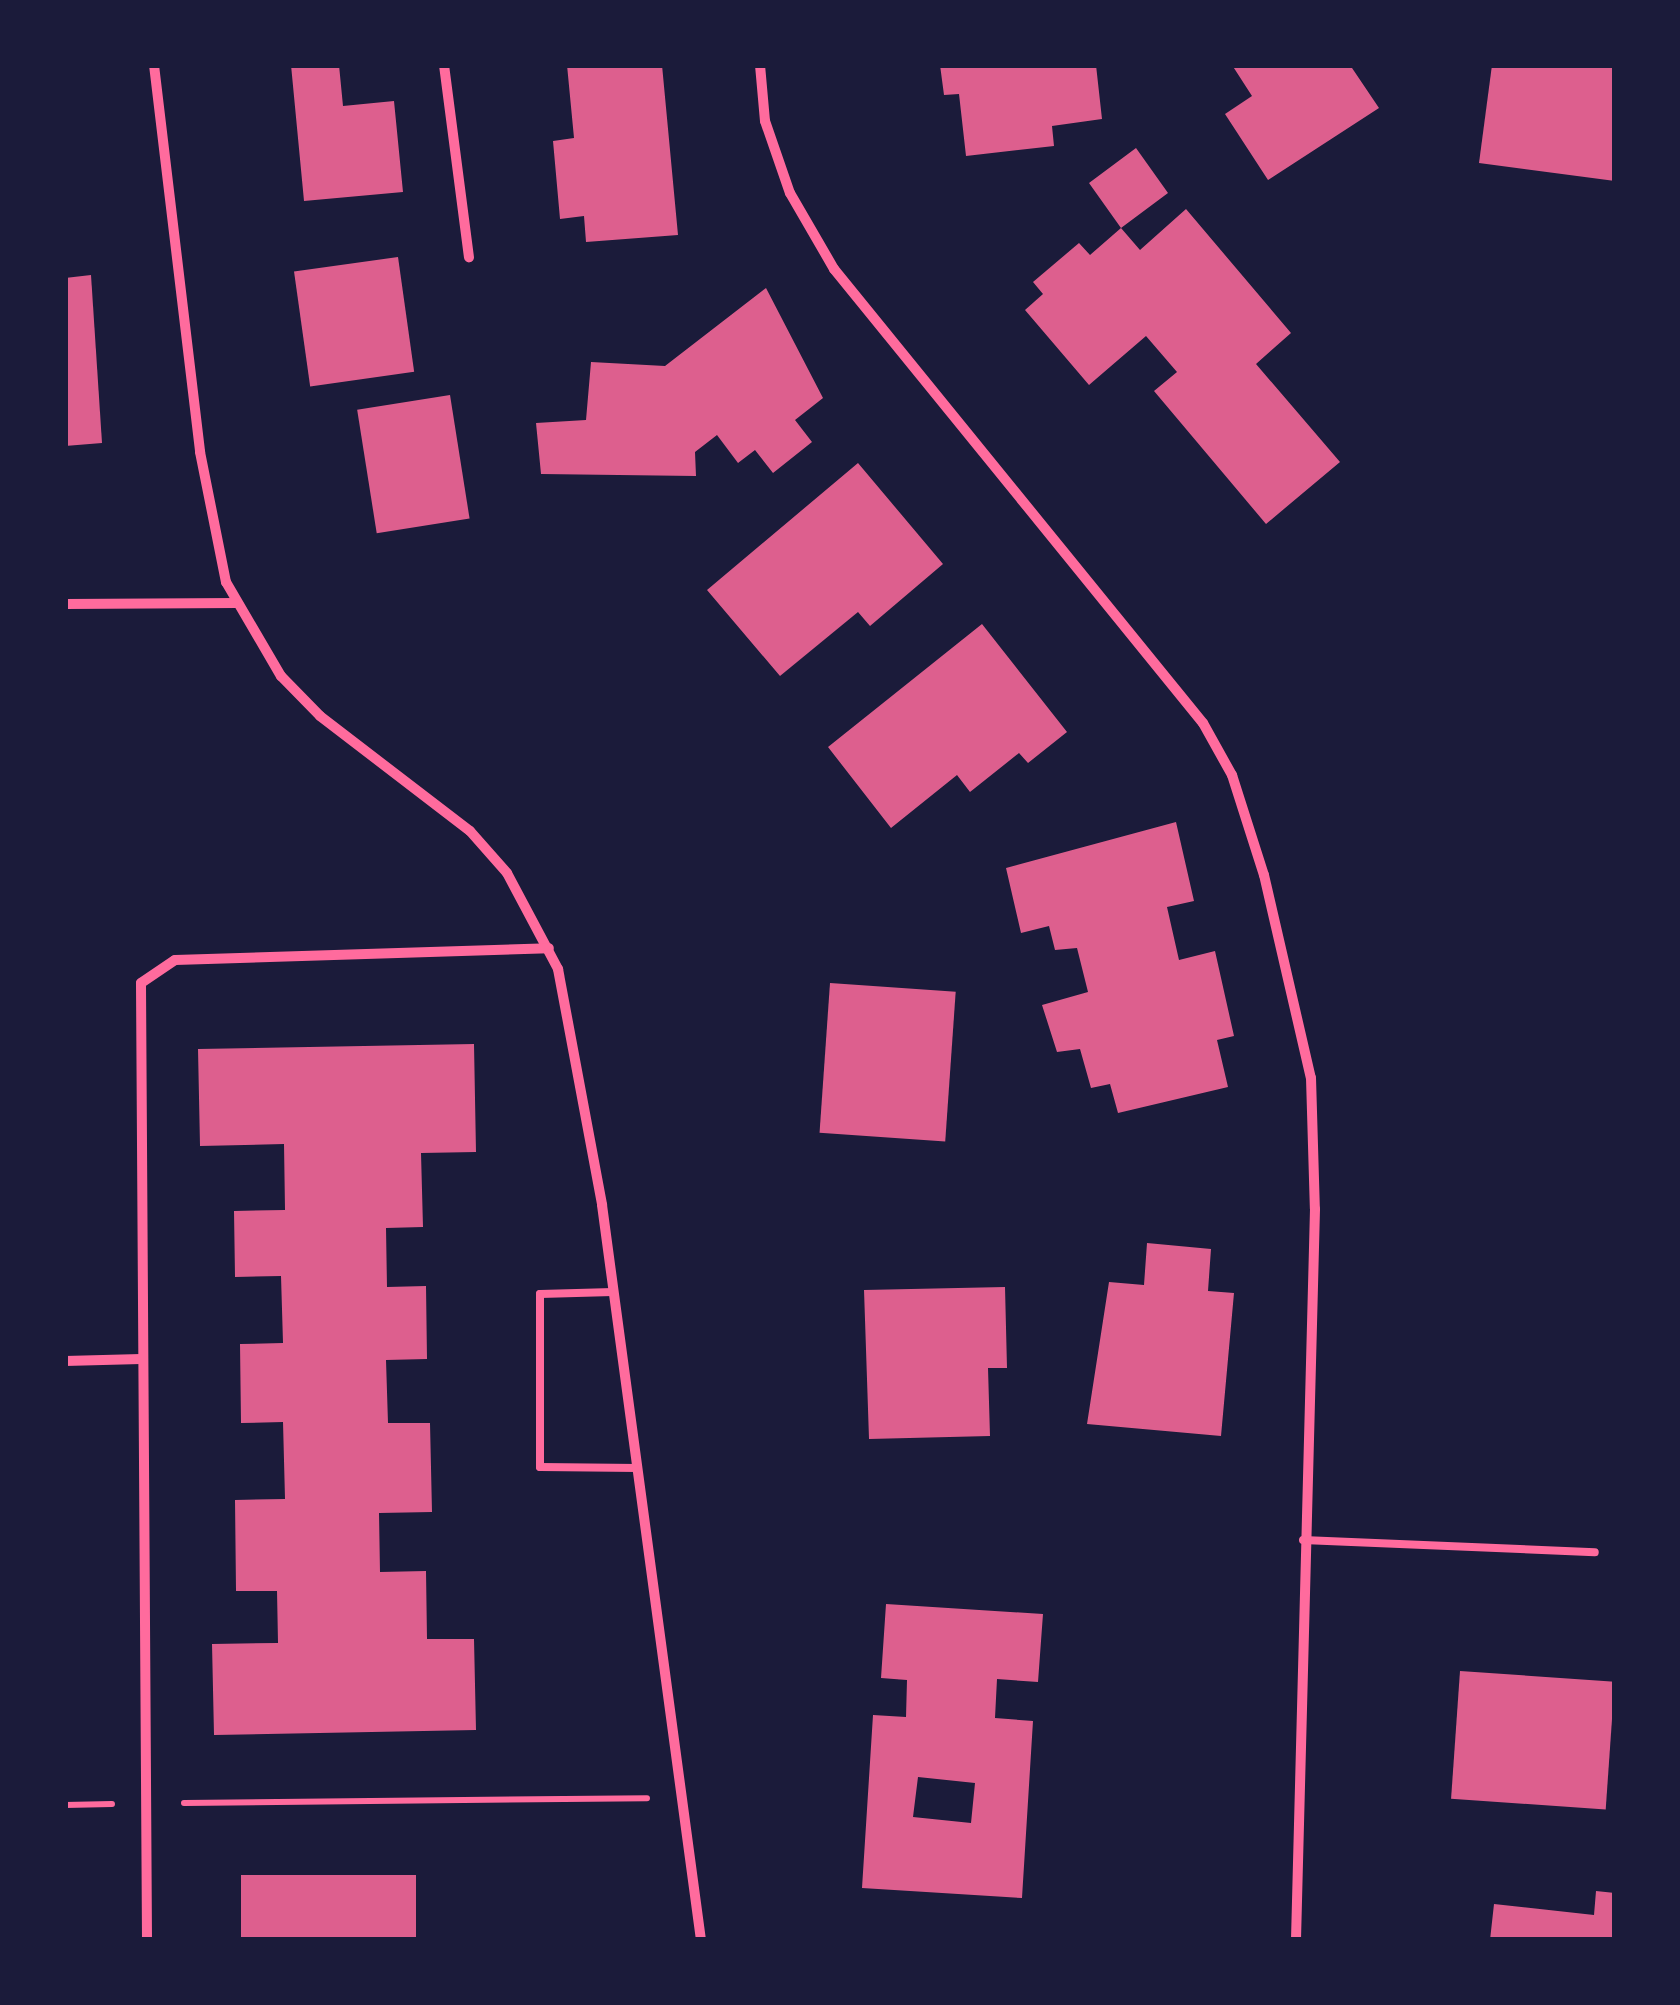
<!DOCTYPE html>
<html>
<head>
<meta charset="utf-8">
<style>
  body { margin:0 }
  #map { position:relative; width:1680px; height:2005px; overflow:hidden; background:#1b1b3a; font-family:"Open Sans",sans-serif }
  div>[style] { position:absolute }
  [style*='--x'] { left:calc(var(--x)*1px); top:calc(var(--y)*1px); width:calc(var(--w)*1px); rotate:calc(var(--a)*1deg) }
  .building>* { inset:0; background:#dd5f8e; transform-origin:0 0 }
  .path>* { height:6px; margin:-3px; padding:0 3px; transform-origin:3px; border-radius:3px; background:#ff6b9d }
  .service>* { height:8px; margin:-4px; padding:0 4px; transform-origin:4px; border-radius:4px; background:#ff6b9d }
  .minor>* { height:10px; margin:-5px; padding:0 5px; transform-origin:5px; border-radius:5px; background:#ff6b9d }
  span { translate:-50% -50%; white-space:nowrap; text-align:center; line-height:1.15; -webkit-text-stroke:10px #1b1b3a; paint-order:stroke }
  .frame { position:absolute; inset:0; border:68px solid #1b1b3a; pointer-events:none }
</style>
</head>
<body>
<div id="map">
  <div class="building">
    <div style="clip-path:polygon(291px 65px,339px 65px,343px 106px,394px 101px,403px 192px,304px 201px)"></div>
    <div style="clip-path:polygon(567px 65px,662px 65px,678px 235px,586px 242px,584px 216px,560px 219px,553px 141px,574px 138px)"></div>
    <div style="clip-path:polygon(940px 65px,1096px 65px,1102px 119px,1052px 126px,1054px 146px,966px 156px,959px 94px,944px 95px)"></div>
    <div style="clip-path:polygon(1232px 65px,1350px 65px,1379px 108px,1268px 180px,1225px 114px,1252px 96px)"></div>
    <div style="clip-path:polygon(1492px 65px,1615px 65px,1615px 181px,1479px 163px)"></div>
    <div style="clip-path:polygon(1136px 148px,1168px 193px,1121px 228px,1140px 250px,1186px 209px,1291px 333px,1256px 364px,1340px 462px,1266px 524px,1154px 391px,1177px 372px,1146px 336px,1089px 385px,1025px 310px,1043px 294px,1033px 282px,1079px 243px,1090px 255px,1121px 228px,1089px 183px)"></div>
    <div style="left:398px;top:257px;width:116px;height:105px;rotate:82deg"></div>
    <div style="clip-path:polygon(91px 275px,102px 443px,65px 446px,65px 278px)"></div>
    <div style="clip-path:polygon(766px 288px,823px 398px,795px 420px,812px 442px,773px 473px,755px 450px,738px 463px,717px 435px,695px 452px,696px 476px,541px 474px,536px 423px,586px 420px,591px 362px,665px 366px)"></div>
    <div style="left:450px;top:395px;width:125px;height:94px;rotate:81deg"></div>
    <div style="clip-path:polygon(858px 463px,943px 564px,870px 626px,858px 612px,780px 676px,707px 590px)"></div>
    <div style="clip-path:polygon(982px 624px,1067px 732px,1028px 763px,1019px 753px,970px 792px,957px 775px,891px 828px,828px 747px)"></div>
    <div style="clip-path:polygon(1176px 822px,1194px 901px,1167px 907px,1179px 960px,1215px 951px,1234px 1036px,1217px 1040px,1228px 1087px,1118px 1113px,1110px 1084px,1091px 1088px,1080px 1049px,1057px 1052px,1042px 1005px,1088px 992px,1077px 948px,1055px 950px,1049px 926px,1021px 933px,1006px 868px)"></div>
    <div style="left:830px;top:983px;width:126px;height:150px;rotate:4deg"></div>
    <div style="clip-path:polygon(474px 1044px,476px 1152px,421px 1153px,423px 1227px,386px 1228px,387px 1287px,426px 1286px,427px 1359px,386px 1360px,388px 1423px,430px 1423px,432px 1512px,379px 1513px,380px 1572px,426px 1571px,427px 1639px,474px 1639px,476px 1730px,214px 1735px,212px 1644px,278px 1643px,277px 1591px,236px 1591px,235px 1500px,285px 1499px,283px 1422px,241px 1423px,240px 1344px,283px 1343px,281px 1276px,235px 1277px,234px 1211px,285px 1210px,284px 1144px,200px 1146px,198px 1049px)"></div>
    <div style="clip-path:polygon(1147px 1243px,1211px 1249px,1208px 1291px,1234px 1293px,1221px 1436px,1087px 1424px,1109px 1282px,1144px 1285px)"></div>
    <div style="clip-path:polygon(1005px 1287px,1007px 1368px,988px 1368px,990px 1436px,869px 1439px,864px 1290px)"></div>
    <div style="clip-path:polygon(evenodd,886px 1604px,1043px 1614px,1038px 1682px,997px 1679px,995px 1718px,1033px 1721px,1022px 1898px,862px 1888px,873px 1715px,906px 1717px,907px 1680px,881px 1678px,886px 1604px,918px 1777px,975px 1783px,971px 1823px,913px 1817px,918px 1777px)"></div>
    <div style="left:1460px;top:1671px;width:155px;height:128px;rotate:4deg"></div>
    <div style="left:241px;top:1875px;width:175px;height:65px"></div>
    <div style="clip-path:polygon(1596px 1891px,1615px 1893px,1615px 1940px,1490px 1940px,1494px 1904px,1594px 1915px)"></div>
  </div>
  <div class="path">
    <div style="--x:184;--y:1803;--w:463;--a:-0.6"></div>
    <div style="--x:65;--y:1805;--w:47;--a:-1.2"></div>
  </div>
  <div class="service">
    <div style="--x:613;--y:1292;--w:73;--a:178.4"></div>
    <div style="--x:540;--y:1294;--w:173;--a:90"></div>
    <div style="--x:540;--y:1467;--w:98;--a:0.6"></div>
    <div style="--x:1303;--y:1540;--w:292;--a:2.4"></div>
  </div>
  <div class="minor">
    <div style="--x:154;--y:65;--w:390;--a:83.2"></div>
    <div style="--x:200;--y:452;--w:133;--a:78.7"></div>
    <div style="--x:226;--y:582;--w:109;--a:59.7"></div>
    <div style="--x:281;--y:676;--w:56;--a:45.7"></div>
    <div style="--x:320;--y:716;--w:189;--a:37.5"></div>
    <div style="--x:470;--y:831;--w:56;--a:48.6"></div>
    <div style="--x:507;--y:873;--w:109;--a:62"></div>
    <div style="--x:558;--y:969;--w:240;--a:79.4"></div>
    <div style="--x:602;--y:1205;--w:742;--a:82.33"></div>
    <div style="--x:444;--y:65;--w:194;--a:82.6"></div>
    <div style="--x:760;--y:65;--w:56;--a:84.9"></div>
    <div style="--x:765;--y:121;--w:76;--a:70.9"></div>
    <div style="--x:790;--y:193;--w:88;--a:59.9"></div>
    <div style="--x:834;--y:269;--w:585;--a:50.9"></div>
    <div style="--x:1203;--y:723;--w:60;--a:60.9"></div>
    <div style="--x:1232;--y:775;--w:105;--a:72.3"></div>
    <div style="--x:1264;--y:875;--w:208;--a:77"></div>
    <div style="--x:1311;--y:1078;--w:131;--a:88.3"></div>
    <div style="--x:1315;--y:1209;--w:731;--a:91.49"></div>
    <div style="--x:65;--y:604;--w:172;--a:-0.3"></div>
    <div style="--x:65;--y:1361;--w:76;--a:-1.5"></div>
    <div style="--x:147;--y:1940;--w:957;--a:-90.36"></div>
    <div style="--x:141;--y:983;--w:41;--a:-34.1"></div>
    <div style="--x:175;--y:960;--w:374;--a:-1.8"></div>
  </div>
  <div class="frame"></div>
</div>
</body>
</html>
